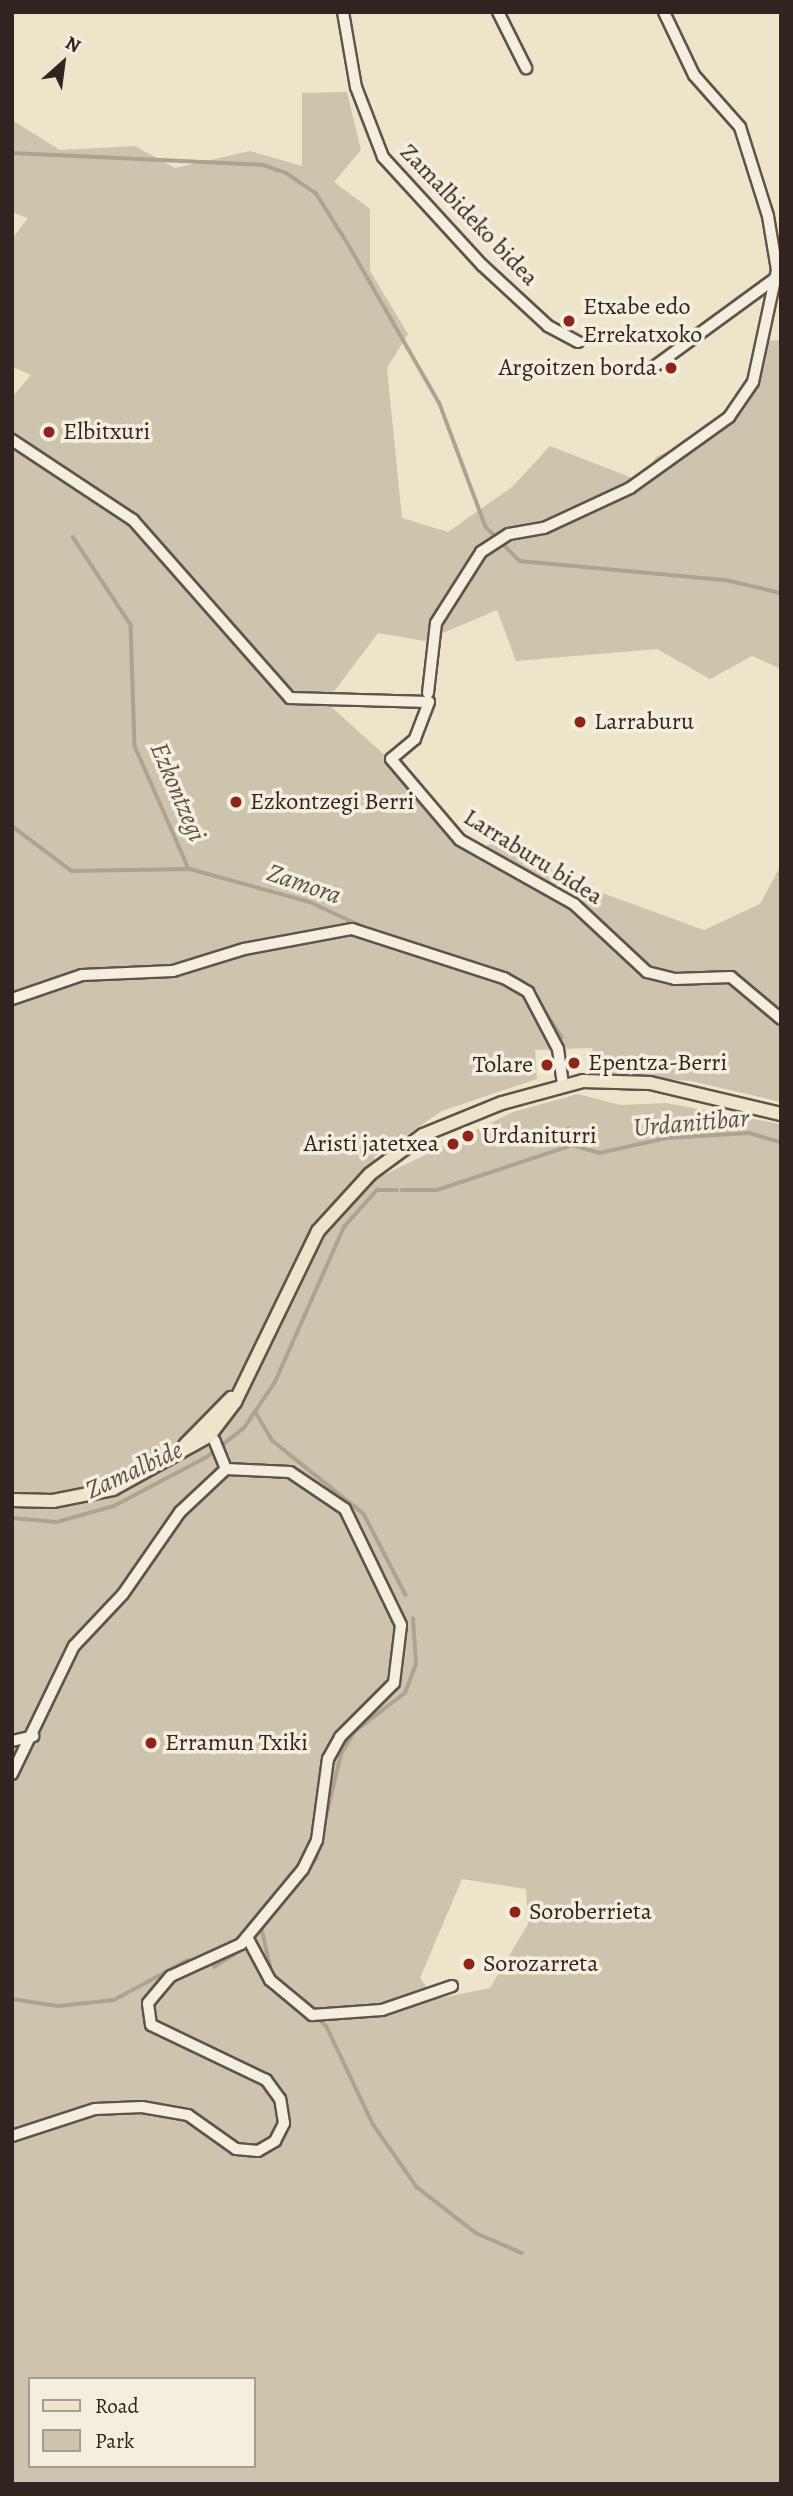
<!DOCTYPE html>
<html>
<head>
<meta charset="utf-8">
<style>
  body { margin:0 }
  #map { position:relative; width:793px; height:2496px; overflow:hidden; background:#ede5ca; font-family:Alegreya,serif }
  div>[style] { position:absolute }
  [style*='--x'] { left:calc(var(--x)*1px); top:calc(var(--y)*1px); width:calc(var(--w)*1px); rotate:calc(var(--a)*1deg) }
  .green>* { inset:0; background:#cdc4ad }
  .stream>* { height:3.5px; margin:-1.75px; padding:0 1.75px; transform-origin:1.75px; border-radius:1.75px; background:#ada390 }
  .roads { filter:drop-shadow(2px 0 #60544a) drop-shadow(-2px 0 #60544a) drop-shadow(0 2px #60544a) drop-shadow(0 -2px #60544a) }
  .minor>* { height:10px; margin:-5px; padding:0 5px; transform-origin:5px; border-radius:5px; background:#f3eedd }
  .major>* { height:12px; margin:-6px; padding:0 6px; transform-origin:6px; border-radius:6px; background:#ede5ca }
  .dots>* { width:19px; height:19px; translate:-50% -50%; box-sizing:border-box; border:4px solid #f3eedd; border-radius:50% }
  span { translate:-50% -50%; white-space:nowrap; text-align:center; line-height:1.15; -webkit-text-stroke:7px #f3eedd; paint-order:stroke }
  .street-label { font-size:24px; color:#312420 }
  .poi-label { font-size:24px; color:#312420 }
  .left { translate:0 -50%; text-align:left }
  .right { translate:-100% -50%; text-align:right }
  .water-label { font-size:26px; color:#5c5047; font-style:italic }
  .frame { position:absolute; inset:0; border:14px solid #312420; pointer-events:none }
  .legend { position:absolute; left:28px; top:2377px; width:228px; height:91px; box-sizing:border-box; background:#f3eedd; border:2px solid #a59d91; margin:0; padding:9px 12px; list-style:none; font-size:21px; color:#312420 }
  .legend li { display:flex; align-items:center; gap:14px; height:35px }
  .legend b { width:35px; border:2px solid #a59d91 }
  .north { position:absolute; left:28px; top:28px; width:70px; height:70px; -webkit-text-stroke:5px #f3eedd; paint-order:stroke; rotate:28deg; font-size:19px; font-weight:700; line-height:28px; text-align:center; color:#312420 }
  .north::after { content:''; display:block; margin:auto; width:24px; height:32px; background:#312420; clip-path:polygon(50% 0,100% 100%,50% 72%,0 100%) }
</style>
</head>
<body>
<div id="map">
  <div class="green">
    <div style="clip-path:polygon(evenodd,347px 92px,361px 150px,334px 182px,370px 209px,370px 271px,408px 334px,387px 368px,402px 518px,448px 532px,512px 487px,550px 446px,640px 481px,656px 457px,720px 428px,757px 385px,765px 341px,781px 340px,781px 669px,752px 656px,710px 679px,657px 649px,516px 661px,497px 610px,424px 641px,378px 633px,326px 702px,390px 760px,468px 850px,501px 842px,583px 886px,704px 930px,760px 904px,781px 865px,781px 1102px,691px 1081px,599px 1075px,592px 1048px,535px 1050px,537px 1079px,442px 1111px,374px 1157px,384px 1175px,513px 1112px,578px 1094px,620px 1105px,666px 1103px,781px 1124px,781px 2484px,12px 2484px,12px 397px,31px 375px,12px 367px,12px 239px,28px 218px,12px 212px,12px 120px,60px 150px,135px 146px,175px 168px,250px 151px,302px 166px,302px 93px,347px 92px,462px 1879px,526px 1889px,528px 1924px,490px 1988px,436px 1999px,420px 1978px,462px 1879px,347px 92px,30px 2379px,254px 2379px,254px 2466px,30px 2466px,30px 2379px)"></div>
  </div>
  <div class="stream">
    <div style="--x:12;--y:153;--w:251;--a:2.7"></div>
    <div style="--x:263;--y:165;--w:24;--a:19"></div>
    <div style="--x:286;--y:173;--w:36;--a:34"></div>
    <div style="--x:316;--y:193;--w:58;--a:57.7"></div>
    <div style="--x:347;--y:242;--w:187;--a:60.1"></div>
    <div style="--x:440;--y:404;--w:131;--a:69.5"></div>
    <div style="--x:486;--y:527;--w:48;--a:45"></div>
    <div style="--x:520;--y:561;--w:207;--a:5.3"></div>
    <div style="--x:726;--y:580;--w:57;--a:13.3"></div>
    <div style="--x:73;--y:537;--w:105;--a:56.6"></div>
    <div style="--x:131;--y:625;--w:121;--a:88.1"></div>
    <div style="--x:135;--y:746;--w:134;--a:66.3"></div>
    <div style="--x:12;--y:826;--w:75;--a:36.9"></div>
    <div style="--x:72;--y:871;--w:118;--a:-1"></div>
    <div style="--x:190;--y:869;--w:124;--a:15.4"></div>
    <div style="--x:310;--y:902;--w:64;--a:25"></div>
    <div style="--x:368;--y:929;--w:141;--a:18.2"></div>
    <div style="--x:532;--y:992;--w:54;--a:56.3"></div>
    <div style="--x:569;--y:1128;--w:17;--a:77"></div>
    <div style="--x:402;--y:1190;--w:35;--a:0"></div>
    <div style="--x:437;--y:1190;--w:143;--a:-18.3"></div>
    <div style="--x:573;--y:1145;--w:27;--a:17"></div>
    <div style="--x:599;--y:1153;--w:70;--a:-12.4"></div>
    <div style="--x:667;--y:1138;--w:82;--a:-3.5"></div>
    <div style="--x:749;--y:1133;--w:33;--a:16"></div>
    <div style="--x:256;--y:1413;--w:33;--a:59"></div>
    <div style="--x:273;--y:1441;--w:117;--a:38.7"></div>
    <div style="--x:364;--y:1514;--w:91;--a:62.6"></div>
    <div style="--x:12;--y:1518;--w:45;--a:5.1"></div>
    <div style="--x:57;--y:1522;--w:59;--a:-15.7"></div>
    <div style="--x:114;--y:1506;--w:105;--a:-27.8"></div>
    <div style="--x:207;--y:1457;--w:47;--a:-38.1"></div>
    <div style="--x:244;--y:1428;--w:55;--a:-56"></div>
    <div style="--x:275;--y:1382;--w:170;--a:-66"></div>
    <div style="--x:344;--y:1227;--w:50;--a:-48.3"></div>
    <div style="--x:377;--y:1190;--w:20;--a:0"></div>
    <div style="--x:262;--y:1929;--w:45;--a:77.2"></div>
    <div style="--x:257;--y:1934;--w:95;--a:-51.8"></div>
    <div style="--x:316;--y:1859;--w:108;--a:-76.6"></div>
    <div style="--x:341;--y:1754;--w:26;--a:-59"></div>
    <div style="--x:354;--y:1732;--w:64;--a:-37.4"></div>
    <div style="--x:405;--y:1693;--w:31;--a:-69"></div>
    <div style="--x:416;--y:1664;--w:45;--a:-93.8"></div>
    <div style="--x:214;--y:1967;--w:36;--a:-32"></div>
    <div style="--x:12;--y:1999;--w:48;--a:8.5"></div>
    <div style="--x:59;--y:2006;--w:55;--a:-6.2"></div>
    <div style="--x:114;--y:2000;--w:84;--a:-28.4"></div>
    <div style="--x:300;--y:1999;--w:39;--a:46"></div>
    <div style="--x:327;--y:2027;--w:107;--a:64.6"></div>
    <div style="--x:373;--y:2124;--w:77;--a:55.1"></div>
    <div style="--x:417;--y:2187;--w:75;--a:37.9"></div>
    <div style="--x:476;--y:2233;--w:50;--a:23.5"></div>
  </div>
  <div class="roads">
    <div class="minor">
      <div style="--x:343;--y:12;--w:76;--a:80.2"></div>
      <div style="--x:356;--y:87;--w:75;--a:68.9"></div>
      <div style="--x:383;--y:157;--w:147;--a:47.5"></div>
      <div style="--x:482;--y:265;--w:90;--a:42.7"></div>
      <div style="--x:548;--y:326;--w:34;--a:28"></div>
      <div style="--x:498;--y:12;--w:63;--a:63.4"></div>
      <div style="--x:651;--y:369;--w:156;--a:-36.1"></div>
      <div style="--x:12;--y:440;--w:145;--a:33.5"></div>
      <div style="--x:133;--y:520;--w:237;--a:48.6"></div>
      <div style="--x:290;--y:698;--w:139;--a:1.6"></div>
      <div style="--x:429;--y:702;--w:40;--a:111"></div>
      <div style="--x:415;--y:739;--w:31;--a:140"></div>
      <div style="--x:391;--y:759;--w:106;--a:49.6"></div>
      <div style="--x:460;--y:840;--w:131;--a:29.3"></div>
      <div style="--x:574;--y:904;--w:100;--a:43"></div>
      <div style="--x:647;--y:972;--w:29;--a:14"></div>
      <div style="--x:675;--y:979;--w:56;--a:-2"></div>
      <div style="--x:731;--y:977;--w:65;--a:40"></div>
      <div style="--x:428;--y:693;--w:70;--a:-83.5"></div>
      <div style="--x:436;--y:623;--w:84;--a:-57.6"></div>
      <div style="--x:481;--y:552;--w:33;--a:-33"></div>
      <div style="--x:509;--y:534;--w:36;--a:-10"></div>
      <div style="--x:544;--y:528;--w:95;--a:-24.9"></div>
      <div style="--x:630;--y:488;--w:122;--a:-35.6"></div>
      <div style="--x:729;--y:417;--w:42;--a:-55.6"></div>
      <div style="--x:753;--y:382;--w:115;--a:-77.9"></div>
      <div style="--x:777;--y:270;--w:55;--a:-99.5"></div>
      <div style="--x:768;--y:216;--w:93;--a:-107.5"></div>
      <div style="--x:740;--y:127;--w:69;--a:-131.5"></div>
      <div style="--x:694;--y:75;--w:70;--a:-115.5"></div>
      <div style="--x:12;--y:999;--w:74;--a:-18.9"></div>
      <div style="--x:82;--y:975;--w:91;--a:-2.5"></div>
      <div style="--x:173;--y:971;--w:74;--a:-17.2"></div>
      <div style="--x:244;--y:949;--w:110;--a:-10.5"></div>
      <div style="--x:352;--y:929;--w:160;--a:17.9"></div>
      <div style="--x:504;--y:978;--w:28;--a:30"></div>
      <div style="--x:528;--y:992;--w:64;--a:62.2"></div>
      <div style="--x:558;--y:1049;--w:36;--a:82"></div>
      <div style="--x:12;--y:1741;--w:22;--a:-13"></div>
      <div style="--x:12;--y:1774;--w:142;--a:-64.2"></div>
      <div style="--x:74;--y:1646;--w:71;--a:-46.7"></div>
      <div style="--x:123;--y:1594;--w:100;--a:-55.2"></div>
      <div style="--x:180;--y:1512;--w:63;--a:-43.1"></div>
      <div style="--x:247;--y:1937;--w:49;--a:61.9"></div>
      <div style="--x:270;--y:1980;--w:55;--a:39.8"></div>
      <div style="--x:312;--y:2015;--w:70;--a:-4.1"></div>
      <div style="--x:382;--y:2010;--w:74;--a:-18.9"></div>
      <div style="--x:12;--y:2136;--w:87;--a:-18"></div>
      <div style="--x:95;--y:2109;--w:47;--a:-2.4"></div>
      <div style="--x:142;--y:2107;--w:47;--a:9.9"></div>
      <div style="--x:188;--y:2115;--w:59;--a:35.3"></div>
      <div style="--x:236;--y:2149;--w:22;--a:5"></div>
      <div style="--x:258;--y:2151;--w:20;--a:-30"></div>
      <div style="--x:275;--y:2141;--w:20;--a:-63"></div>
      <div style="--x:284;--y:2123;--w:24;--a:-99"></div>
      <div style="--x:280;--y:2099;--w:24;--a:-126"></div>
      <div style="--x:266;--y:2080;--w:127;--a:-154.4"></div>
      <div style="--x:151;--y:2025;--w:22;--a:-98"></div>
      <div style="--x:148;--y:2003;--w:35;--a:-50"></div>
      <div style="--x:171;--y:1976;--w:77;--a:-24.6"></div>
      <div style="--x:241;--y:1944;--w:97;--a:-50.4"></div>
      <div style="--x:303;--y:1869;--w:32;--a:-64"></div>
      <div style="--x:317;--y:1840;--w:82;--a:-82.3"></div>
      <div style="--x:328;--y:1759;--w:25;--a:-61"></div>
      <div style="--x:340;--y:1737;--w:76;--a:-45"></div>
      <div style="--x:394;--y:1683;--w:58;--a:-83.1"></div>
      <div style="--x:401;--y:1625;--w:129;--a:-115.8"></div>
      <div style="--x:345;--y:1509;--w:66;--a:-146.1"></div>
      <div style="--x:290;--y:1472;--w:64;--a:-177.3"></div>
      <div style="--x:226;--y:1469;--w:31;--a:-112"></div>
    </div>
    <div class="major">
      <div style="--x:185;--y:1445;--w:66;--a:-45.6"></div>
      <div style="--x:12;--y:1500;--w:41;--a:1.4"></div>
      <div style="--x:53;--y:1501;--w:61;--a:-11.3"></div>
      <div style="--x:113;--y:1489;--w:110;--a:-28.9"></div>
      <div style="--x:209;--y:1436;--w:43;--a:-52.6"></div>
      <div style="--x:235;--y:1402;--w:190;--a:-64.1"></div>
      <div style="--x:318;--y:1231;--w:77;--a:-47.6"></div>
      <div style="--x:370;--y:1174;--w:66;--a:-36.3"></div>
      <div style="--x:423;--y:1135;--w:85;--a:-22.1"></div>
      <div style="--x:502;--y:1103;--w:84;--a:-15.2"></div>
      <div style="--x:583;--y:1081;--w:67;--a:1.7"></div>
      <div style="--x:650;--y:1083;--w:135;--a:13.3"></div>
    </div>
  </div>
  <div class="dots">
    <div style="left:569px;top:321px;background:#8f2418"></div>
    <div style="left:671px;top:368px;background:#8f2418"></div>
    <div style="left:49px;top:432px;background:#8f2418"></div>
    <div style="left:580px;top:722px;background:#8f2418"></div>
    <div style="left:236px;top:802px;background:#8f2418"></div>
    <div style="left:574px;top:1063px;background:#8f2418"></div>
    <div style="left:547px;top:1065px;background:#8f2418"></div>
    <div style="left:468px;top:1136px;background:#8f2418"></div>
    <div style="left:453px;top:1144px;background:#8f2418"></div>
    <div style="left:151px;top:1743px;background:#8f2418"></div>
    <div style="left:515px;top:1912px;background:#8f2418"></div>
    <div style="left:469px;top:1964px;background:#8f2418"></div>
  </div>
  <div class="street-label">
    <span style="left:469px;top:215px;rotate:46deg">Zamalbideko bidea</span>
    <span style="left:533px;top:857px;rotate:32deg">Larraburu bidea</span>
  </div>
  <div class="poi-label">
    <span class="left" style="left:583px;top:321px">Etxabe edo<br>Errekatxoko</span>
    <span class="right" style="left:657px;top:368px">Argoitzen borda</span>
    <span class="left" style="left:63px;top:432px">Elbitxuri</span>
    <span class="left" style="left:594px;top:722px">Larraburu</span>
    <span class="left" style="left:250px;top:802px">Ezkontzegi Berri</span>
    <span class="left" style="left:588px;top:1063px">Epentza-Berri</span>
    <span class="right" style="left:533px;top:1065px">Tolare</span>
    <span class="left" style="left:482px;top:1136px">Urdaniturri</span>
    <span class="right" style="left:439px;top:1144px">Aristi jatetxea</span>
    <span class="left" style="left:165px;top:1743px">Erramun Txiki</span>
    <span class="left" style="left:529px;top:1912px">Soroberrieta</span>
    <span class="left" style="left:483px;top:1964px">Sorozarreta</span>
  </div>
  <div class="water-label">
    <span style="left:178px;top:792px;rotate:67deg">Ezkontzegi</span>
    <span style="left:304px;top:884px;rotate:19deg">Zamora</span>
    <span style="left:691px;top:1123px;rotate:-5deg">Urdanitibar</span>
    <span style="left:134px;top:1470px;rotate:-25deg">Zamalbide</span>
  </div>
  <div class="frame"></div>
  <ul class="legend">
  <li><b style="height:9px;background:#ede5ca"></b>Road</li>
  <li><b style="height:19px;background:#cdc4ad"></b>Park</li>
  </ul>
  <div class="north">N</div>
</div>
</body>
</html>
